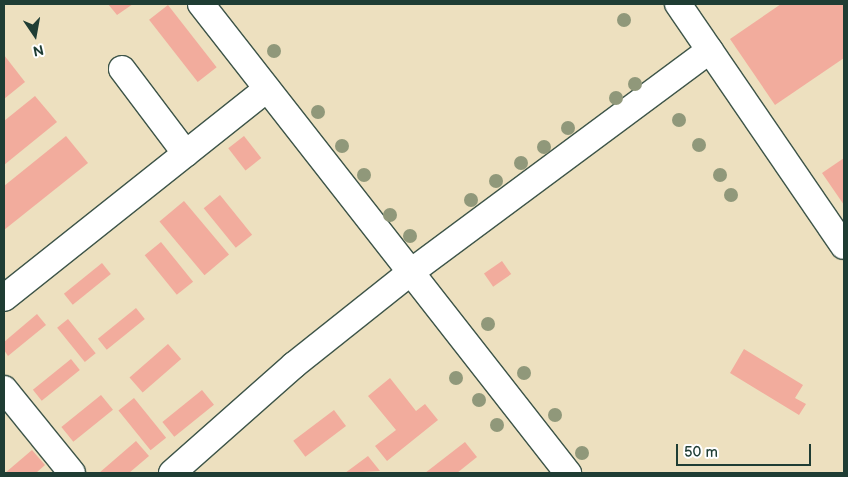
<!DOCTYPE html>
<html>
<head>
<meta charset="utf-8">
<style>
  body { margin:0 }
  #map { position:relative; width:848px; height:477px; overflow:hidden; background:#ede0bf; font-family:"Balsamiq Sans",sans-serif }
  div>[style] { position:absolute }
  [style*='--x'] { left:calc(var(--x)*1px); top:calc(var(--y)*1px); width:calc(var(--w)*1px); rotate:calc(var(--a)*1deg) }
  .building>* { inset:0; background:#f2ac9d; transform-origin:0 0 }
  .roads { filter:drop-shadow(1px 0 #3e5549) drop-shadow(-1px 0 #3e5549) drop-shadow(0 1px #3e5549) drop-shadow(0 -1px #3e5549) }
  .minor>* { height:26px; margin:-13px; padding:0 13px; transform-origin:13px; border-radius:13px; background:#fff }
  .trees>* { width:14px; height:14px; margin:-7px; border-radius:50%; background:#90987a }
  span { translate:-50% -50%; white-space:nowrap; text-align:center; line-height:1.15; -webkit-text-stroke:5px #fff; paint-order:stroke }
  .frame { position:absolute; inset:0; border:5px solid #1f3d34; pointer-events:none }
  .north { position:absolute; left:10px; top:10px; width:50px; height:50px; -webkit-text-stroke:4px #fff; paint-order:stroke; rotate:168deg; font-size:14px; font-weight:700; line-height:20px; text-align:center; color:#1f3d34 }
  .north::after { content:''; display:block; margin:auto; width:18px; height:22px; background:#1f3d34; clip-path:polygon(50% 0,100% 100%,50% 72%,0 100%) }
  .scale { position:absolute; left:676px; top:444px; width:135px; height:22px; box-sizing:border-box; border:2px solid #1f3d34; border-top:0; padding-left:6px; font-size:15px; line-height:18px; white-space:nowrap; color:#1f3d34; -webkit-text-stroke:4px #fff; paint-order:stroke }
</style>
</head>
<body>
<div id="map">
  <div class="building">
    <div style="clip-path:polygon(108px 4px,133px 4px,117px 15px)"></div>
    <div style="clip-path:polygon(781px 4px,844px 4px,844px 58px,775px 105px,730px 39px)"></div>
    <div style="left:168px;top:5px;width:79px;height:24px;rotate:52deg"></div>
    <div style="clip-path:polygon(4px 55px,25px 82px,4px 99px)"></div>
    <div style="clip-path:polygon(35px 96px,57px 122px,4px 165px,4px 121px)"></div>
    <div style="clip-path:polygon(66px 136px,88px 163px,4px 230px,4px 186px)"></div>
    <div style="left:244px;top:136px;width:28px;height:20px;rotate:52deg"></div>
    <div style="clip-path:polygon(844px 158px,844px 205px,822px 173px)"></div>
    <div style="left:220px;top:195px;width:51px;height:21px;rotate:51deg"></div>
    <div style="left:184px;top:201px;width:70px;height:32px;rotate:50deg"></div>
    <div style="left:161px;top:242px;width:51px;height:21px;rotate:51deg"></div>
    <div style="left:502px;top:261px;width:16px;height:22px;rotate:55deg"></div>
    <div style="left:102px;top:263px;width:14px;height:49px;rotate:51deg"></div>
    <div style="left:136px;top:308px;width:14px;height:49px;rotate:51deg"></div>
    <div style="clip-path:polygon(37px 314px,46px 325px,8px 356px,4px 350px,4px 342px)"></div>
    <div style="left:68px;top:319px;width:44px;height:14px;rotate:51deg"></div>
    <div style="left:168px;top:344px;width:20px;height:51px;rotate:49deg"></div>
    <div style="clip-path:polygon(744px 349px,803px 385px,795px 398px,806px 404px,799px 415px,730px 373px)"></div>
    <div style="left:71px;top:359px;width:14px;height:49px;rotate:51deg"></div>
    <div style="clip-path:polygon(390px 378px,416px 411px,425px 404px,438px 420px,387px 461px,375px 446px,396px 430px,368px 396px)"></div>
    <div style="left:202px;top:390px;width:19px;height:51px;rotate:51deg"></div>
    <div style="left:101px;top:395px;width:19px;height:51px;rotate:51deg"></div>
    <div style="left:134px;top:398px;width:51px;height:20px;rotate:51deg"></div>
    <div style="left:334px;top:410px;width:20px;height:51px;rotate:53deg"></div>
    <div style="clip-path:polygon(136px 441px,149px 456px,129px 473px,99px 473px)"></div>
    <div style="clip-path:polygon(465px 442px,477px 457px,457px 473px,425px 473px)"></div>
    <div style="clip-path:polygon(32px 450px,45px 465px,36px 473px,5px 473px)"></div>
    <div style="clip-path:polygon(368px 456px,380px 471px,345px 473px)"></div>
  </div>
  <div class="roads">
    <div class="minor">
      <div style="--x:201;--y:4;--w:596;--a:51.96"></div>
      <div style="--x:678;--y:4;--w:293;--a:55.6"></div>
      <div style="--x:122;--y:69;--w:106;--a:53"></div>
      <div style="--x:4;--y:298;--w:336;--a:-38.5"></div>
      <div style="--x:4;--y:389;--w:108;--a:51"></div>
      <div style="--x:172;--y:473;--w:163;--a:-41.5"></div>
      <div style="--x:294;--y:365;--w:149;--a:-38.5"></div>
      <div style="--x:411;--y:272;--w:372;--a:-36.6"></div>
    </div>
  </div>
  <div class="trees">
    <div style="left:624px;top:20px"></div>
    <div style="left:274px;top:51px"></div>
    <div style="left:635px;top:84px"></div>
    <div style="left:616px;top:98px"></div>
    <div style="left:318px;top:112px"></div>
    <div style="left:679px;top:120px"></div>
    <div style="left:568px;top:128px"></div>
    <div style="left:699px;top:145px"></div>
    <div style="left:342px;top:146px"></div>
    <div style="left:544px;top:147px"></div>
    <div style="left:521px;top:163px"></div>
    <div style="left:364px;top:175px"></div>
    <div style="left:720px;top:175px"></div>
    <div style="left:496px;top:181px"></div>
    <div style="left:731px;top:195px"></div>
    <div style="left:471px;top:200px"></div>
    <div style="left:390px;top:215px"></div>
    <div style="left:410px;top:236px"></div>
    <div style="left:488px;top:324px"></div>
    <div style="left:524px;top:373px"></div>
    <div style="left:456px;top:378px"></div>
    <div style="left:479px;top:400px"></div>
    <div style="left:555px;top:415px"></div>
    <div style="left:497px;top:425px"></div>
    <div style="left:582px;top:453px"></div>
  </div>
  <div class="frame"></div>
  <div class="north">N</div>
  <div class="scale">50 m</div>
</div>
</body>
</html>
